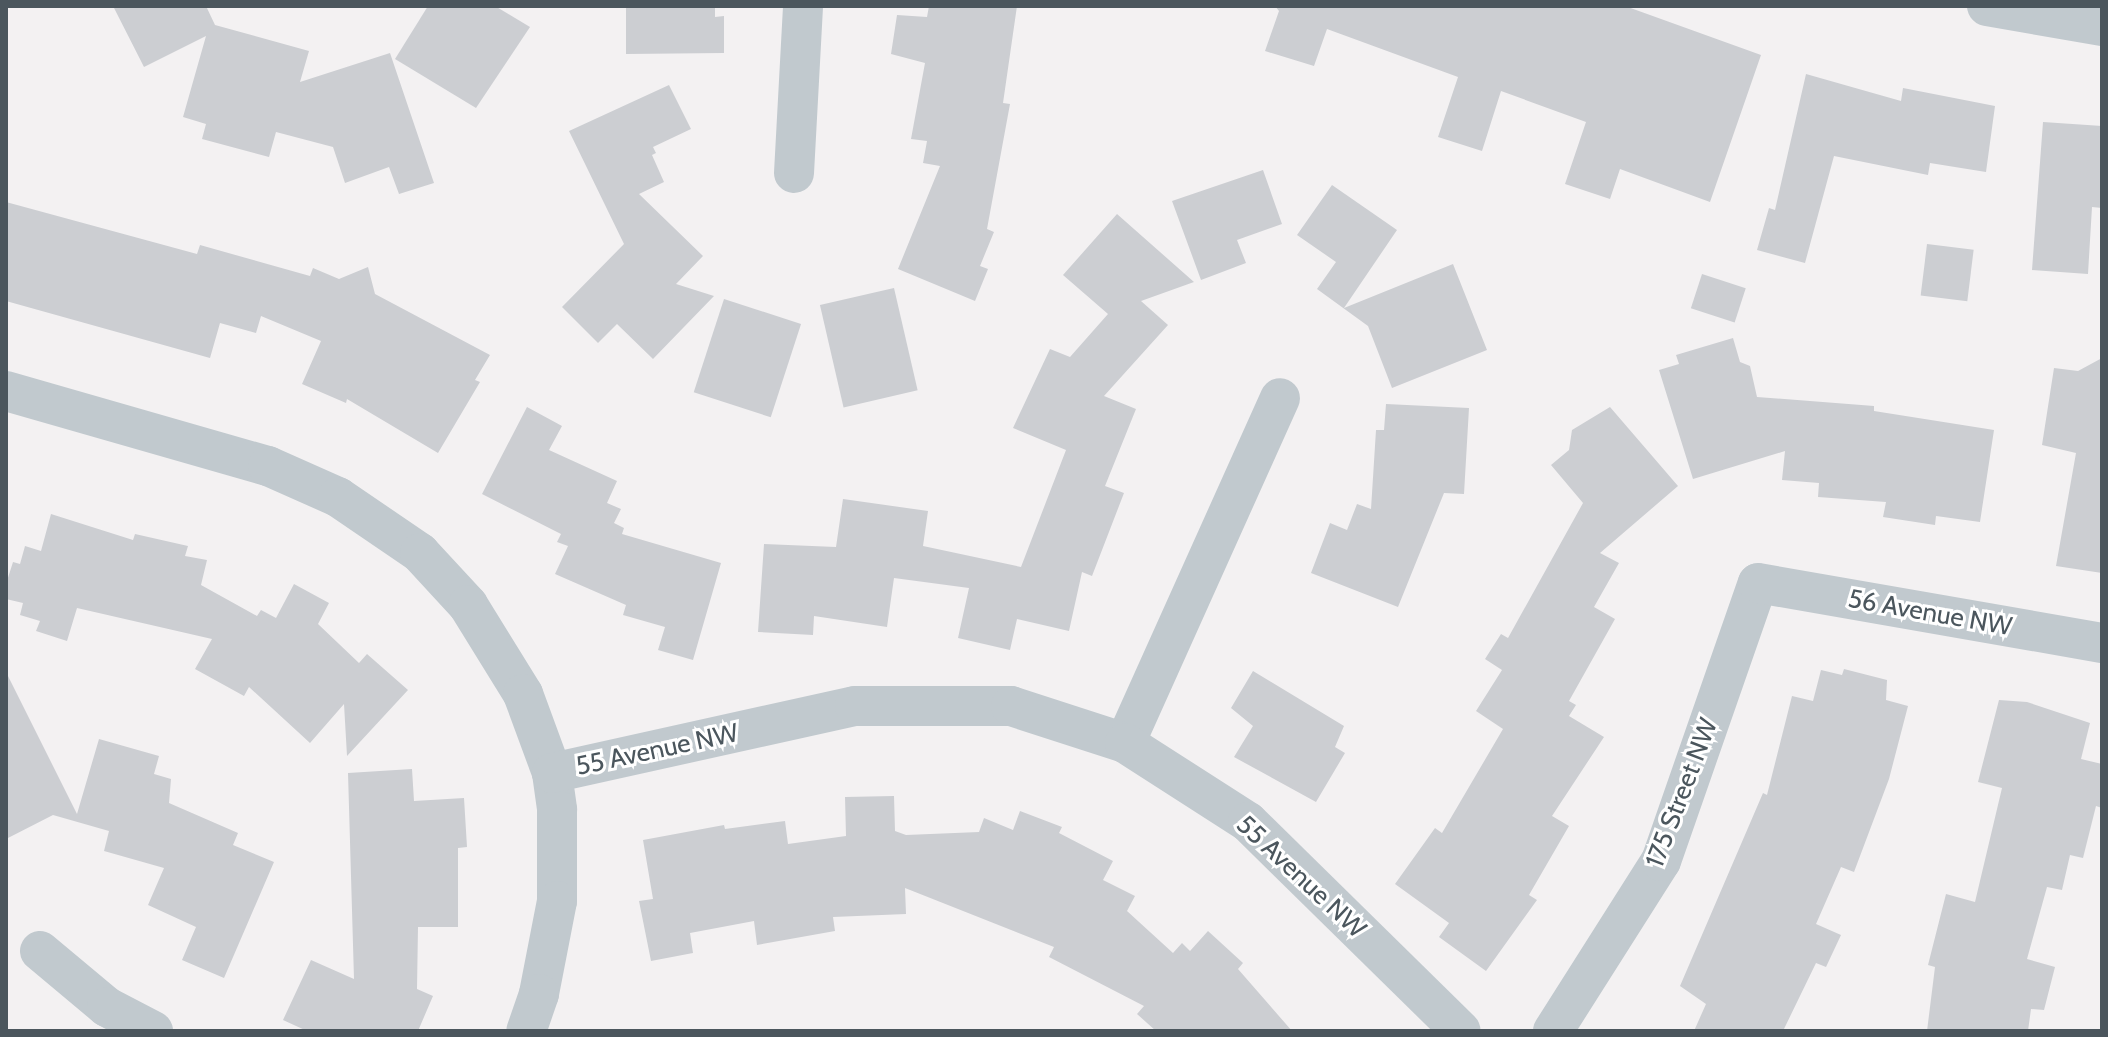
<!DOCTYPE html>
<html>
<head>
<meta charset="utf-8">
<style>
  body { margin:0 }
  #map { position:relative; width:2108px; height:1037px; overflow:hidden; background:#f3f1f2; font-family:Cabin,sans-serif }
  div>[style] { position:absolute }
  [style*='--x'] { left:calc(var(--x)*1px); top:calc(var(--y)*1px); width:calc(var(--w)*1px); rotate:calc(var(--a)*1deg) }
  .building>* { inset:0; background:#ccced2; transform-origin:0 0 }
  .minor>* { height:40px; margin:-20px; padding:0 20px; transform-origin:20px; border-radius:20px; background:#c1c9ce }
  span { translate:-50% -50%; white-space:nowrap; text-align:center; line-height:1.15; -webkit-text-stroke:6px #fff; paint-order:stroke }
  .street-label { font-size:26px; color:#4b565d }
  .frame { position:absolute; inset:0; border:8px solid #4b565d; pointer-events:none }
</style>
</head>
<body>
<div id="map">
  <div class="building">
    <div style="clip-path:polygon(113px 6px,206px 6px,215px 25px,309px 51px,300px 82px,390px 53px,434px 183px,399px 194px,389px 167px,345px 183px,333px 147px,276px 132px,269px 157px,202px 139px,206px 124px,183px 117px,206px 36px,144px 67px)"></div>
    <div style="clip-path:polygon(428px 6px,495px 6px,530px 27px,476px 108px,395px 59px)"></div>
    <div style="clip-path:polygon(626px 6px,715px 6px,715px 17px,724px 16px,724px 53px,626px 54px)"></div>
    <div style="clip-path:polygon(929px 6px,1017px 6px,1003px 103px,1010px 104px,987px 229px,994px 232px,980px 266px,988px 269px,975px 301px,898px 269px,940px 166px,923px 163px,927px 141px,911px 139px,925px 63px,891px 54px,897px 15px,927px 17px)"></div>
    <div style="clip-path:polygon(1275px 6px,1625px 6px,1761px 55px,1710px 202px,1620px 169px,1610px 199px,1565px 184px,1586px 122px,1501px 91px,1482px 151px,1438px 137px,1458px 77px,1327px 29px,1314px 66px,1265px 51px,1279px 11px)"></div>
    <div style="clip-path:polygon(1806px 74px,1901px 101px,1903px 88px,1995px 106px,1986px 172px,1930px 163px,1928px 175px,1834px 156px,1805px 263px,1757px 250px,1769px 208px,1775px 210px)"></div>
    <div style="clip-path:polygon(669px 85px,691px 129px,653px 147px,656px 153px,652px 155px,664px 182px,639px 194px,703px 256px,676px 284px,714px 296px,653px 359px,617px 324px,598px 343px,562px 307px,624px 244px,569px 131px)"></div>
    <div style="clip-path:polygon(2043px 122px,2102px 126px,2102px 208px,2092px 207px,2088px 274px,2032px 270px)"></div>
    <div style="clip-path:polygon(1263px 170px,1282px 224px,1237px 240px,1246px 263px,1201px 280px,1172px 201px)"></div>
    <div style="clip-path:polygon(1332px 185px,1397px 230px,1344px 308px,1453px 264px,1487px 350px,1392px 388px,1368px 326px,1317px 289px,1336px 262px,1297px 235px)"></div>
    <div style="clip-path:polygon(6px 202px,197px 254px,200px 245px,310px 276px,313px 268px,339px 279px,368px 267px,375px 294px,490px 355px,475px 380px,480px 382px,438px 453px,347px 399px,346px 403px,302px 384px,321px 341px,261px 316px,256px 333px,220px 323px,210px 358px,6px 301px)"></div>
    <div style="clip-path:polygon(1117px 214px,1194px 282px,1141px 301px,1168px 325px,1104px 396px,1136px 409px,1105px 486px,1124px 493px,1092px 576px,1082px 572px,1069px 631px,1017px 619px,1010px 650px,958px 638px,969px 588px,894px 578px,887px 627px,814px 616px,813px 635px,758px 632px,764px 544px,836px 547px,843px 499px,928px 511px,923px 546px,1021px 567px,1066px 450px,1013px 428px,1050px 349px,1070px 357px,1108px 314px,1063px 275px)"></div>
    <div style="left:1927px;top:244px;width:47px;height:52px;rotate:7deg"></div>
    <div style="left:1702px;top:274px;width:46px;height:36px;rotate:18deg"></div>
    <div style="left:894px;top:288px;width:105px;height:76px;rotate:77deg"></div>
    <div style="left:724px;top:299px;width:81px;height:98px;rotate:18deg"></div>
    <div style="clip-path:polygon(1733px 338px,1740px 362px,1750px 366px,1757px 397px,1874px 406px,1874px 411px,1994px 430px,1980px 522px,1936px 516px,1935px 525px,1883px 517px,1886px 502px,1818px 497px,1819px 483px,1782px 480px,1785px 451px,1693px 479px,1659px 370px,1679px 364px,1676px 355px)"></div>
    <div style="clip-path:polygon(2102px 358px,2102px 573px,2056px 566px,2076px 453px,2042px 445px,2054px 368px,2078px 371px)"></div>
    <div style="clip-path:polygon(1386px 404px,1469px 408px,1464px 494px,1444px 493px,1398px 607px,1311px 573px,1330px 523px,1347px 530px,1357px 504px,1371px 509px,1376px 430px,1384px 430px)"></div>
    <div style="clip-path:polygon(527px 407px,562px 426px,549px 450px,617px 481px,607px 503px,621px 509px,614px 523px,624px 528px,622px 534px,721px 563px,693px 660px,658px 650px,665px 627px,623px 615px,626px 605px,555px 574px,568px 546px,557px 542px,561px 534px,482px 494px)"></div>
    <div style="clip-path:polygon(1610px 407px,1678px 486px,1600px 553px,1619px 563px,1594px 607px,1615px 619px,1569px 701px,1576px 705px,1569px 716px,1604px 737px,1552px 816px,1569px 826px,1529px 895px,1537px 900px,1486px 971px,1439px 937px,1449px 923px,1395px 884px,1435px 828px,1442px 833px,1503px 729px,1476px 711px,1502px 670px,1485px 659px,1501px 634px,1508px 638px,1583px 503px,1551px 465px,1569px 450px,1572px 430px)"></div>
    <div style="clip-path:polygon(51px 514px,133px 540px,135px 534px,188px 546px,185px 556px,207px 560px,201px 585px,257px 616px,261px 610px,276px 618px,294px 584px,329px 603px,318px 624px,359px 663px,367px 654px,408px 690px,347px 756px,344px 704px,310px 743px,249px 687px,244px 696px,195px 669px,212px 639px,77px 608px,67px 641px,36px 631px,40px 621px,20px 615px,23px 603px,6px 599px,6px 584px,13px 562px,20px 564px,25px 546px,41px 551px)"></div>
    <div style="clip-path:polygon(1844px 669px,1887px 680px,1886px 700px,1908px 706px,1889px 779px,1854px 872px,1841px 867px,1816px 924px,1841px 935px,1826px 967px,1816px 963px,1783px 1031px,1694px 1031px,1706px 1004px,1680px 986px,1763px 793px,1767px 795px,1792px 696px,1813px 701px,1821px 670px,1842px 675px)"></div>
    <div style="clip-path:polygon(1253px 671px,1344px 726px,1335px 747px,1345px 753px,1316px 802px,1234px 757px,1253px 726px,1231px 708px)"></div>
    <div style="clip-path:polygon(6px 672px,77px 814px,99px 739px,159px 756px,154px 774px,171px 779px,169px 803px,238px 833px,233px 845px,274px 862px,224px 978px,182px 960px,196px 927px,148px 905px,164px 868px,104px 851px,109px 831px,53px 815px,6px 839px)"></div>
    <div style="clip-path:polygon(1999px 700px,2027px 702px,2090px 723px,2081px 759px,2102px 764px,2102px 808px,2096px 806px,2083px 858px,2070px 855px,2062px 890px,2047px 887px,2027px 959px,2055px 967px,2044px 1010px,2031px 1009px,2028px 1031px,1927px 1031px,1935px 967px,1928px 965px,1946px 894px,1975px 902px,2002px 788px,1978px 782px)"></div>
    <div style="clip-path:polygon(412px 769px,414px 801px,464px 798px,467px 847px,458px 848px,458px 927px,418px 927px,417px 989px,433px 996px,418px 1031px,307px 1031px,283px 1020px,311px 960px,354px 979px,348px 773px)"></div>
    <div style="clip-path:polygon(894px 796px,895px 831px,906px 835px,979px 832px,984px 818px,1013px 830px,1020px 811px,1062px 827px,1059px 833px,1113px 861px,1103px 880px,1135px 896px,1127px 911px,1173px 953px,1182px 943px,1190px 951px,1208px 931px,1243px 963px,1238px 969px,1292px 1031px,1156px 1031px,1137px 1014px,1144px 1006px,1049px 957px,1054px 947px,905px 888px,906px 914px,833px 917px,835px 931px,757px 945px,754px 921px,690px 933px,693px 953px,651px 961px,639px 901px,653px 899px,643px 840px,724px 825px,725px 829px,785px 821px,788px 844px,846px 836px,845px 797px)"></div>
  </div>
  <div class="minor">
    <div style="--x:1987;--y:6;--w:117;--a:9.9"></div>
    <div style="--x:794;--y:173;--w:167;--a:-86.9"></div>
    <div style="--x:6;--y:391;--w:273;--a:16"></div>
    <div style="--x:268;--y:466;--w:77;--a:23.9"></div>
    <div style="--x:338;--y:497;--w:99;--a:34.3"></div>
    <div style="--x:420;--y:553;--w:71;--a:47.3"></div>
    <div style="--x:468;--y:605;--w:105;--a:58.3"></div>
    <div style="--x:523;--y:694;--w:84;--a:69.8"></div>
    <div style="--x:552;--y:773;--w:37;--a:82"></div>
    <div style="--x:557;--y:810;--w:91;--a:90"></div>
    <div style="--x:557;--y:901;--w:95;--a:101"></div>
    <div style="--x:539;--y:994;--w:39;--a:109"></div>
    <div style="--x:1125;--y:743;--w:378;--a:-65.8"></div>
    <div style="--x:552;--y:773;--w:310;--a:-12.5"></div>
    <div style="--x:855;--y:706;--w:156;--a:0"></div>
    <div style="--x:1011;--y:706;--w:120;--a:18"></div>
    <div style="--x:1125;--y:743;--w:146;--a:32.7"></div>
    <div style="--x:1248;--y:822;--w:298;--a:44.5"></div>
    <div style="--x:40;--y:951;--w:87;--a:39.9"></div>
    <div style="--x:107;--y:1007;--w:52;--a:27.6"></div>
    <div style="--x:1553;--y:1031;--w:201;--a:-57.6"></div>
    <div style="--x:1661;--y:861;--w:294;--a:-70.8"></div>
    <div style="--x:1758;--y:583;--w:349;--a:9.9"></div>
  </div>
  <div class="street-label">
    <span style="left:1930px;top:613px;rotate:10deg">56 Avenue NW</span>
    <span style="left:657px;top:750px;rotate:-12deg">55 Avenue NW</span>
    <span style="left:1682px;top:793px;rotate:-69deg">175 Street NW</span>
    <span style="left:1301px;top:877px;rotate:43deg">55 Avenue NW</span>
  </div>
  <div class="frame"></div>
</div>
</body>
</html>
